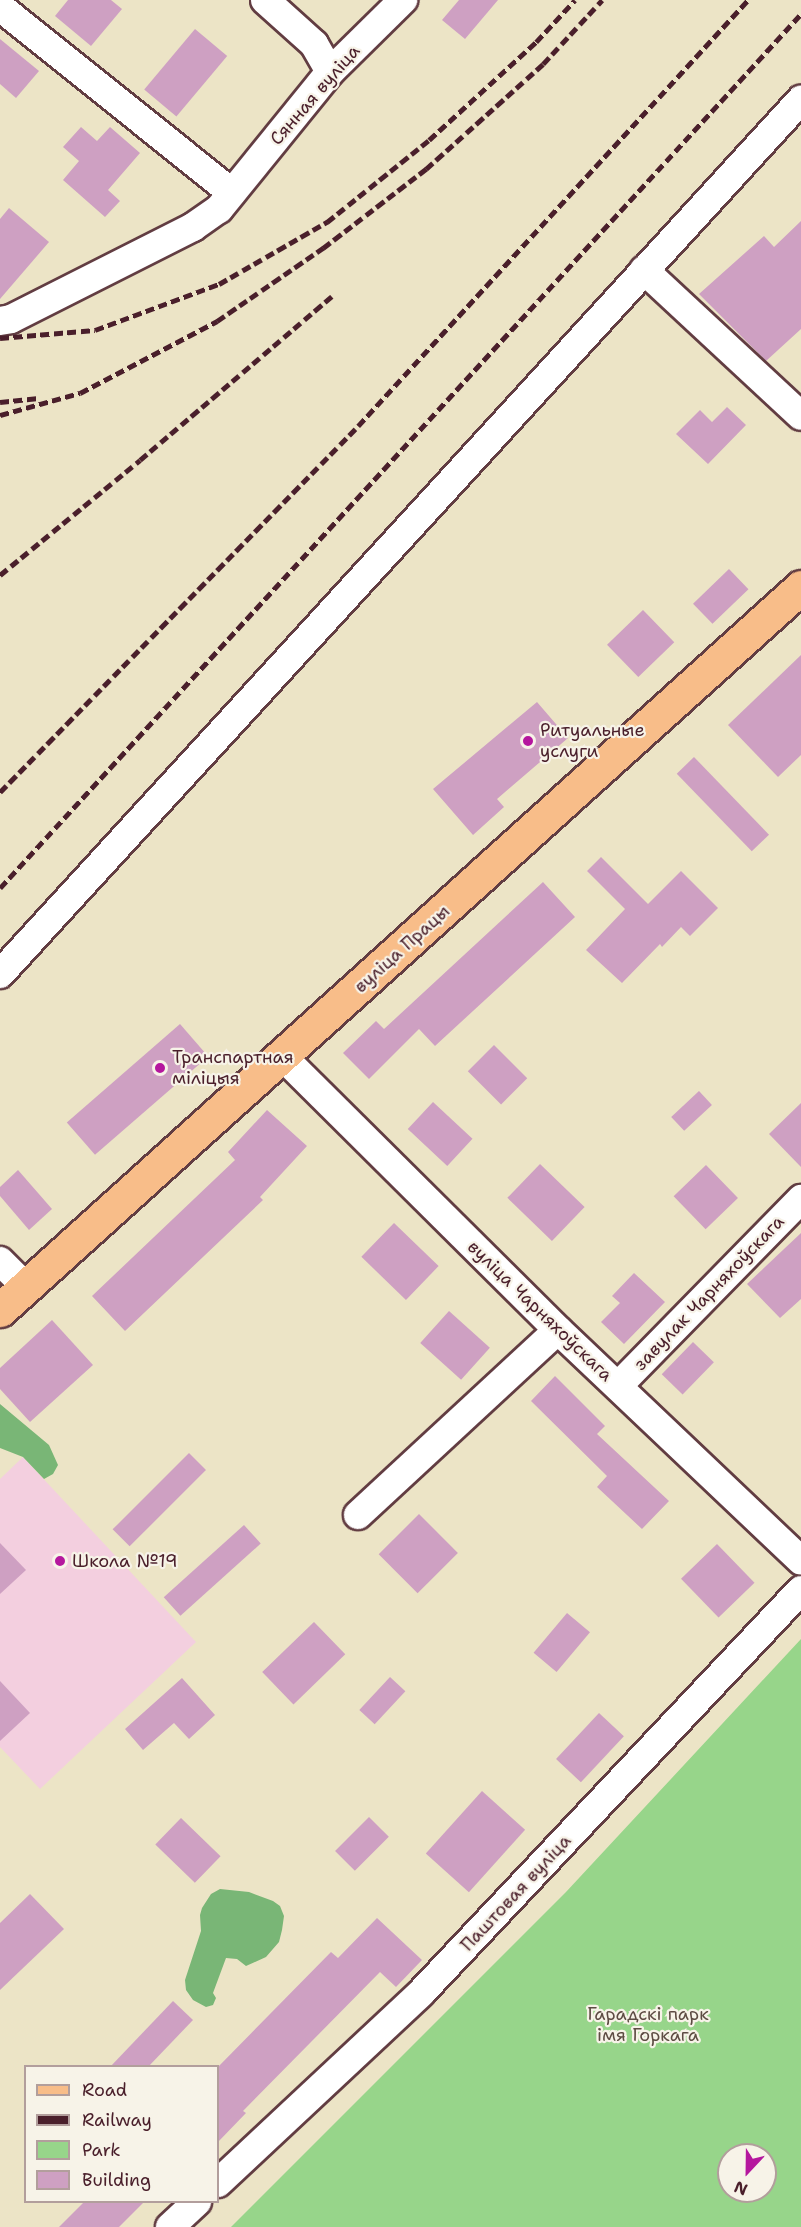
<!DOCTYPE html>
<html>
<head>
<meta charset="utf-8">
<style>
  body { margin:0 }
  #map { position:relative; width:801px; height:2227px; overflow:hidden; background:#ece4c6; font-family:"Shantell Sans",sans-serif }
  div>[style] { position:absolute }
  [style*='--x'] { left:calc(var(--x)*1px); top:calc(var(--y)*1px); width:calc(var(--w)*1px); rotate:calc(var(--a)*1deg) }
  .built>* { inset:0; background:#f3cfdf }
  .green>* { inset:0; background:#97d58a }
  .forest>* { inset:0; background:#79b676 }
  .building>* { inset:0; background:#cea0c2; transform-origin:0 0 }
  .roads { filter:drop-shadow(2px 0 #623d42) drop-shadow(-2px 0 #623d42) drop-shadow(0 2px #623d42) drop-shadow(0 -2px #623d42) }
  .minor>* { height:28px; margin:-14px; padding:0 14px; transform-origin:14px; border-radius:14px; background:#fff }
  .major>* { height:33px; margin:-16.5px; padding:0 16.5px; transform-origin:16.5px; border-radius:16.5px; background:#f8bd89 }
  .rail>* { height:4.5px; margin-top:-2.25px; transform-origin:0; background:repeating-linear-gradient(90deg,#4a1f2b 0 9px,transparent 0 13.5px) }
  .dots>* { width:16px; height:16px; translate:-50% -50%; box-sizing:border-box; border:3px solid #f7f3e8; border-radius:50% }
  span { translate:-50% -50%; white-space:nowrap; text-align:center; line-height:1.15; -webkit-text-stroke:4.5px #f7f3e8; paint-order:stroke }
  .street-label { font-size:18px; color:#4a1f2b }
  .poi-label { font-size:18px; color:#4a1f2b }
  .left { translate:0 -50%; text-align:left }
  .park-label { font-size:18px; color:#5d4c43 }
  .legend { position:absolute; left:24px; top:2065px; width:195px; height:138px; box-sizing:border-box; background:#f7f3e8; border:2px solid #b29e9c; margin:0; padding:8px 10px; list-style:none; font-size:18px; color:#4a1f2b }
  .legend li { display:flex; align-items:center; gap:12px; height:30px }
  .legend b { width:30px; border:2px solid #b29e9c }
  .north { position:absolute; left:717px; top:2143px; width:60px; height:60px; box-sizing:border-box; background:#f7f3e8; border:2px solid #b29e9c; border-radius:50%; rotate:202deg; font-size:16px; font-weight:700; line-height:24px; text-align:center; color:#4a1f2b }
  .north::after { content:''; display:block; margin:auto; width:21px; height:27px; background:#b5179e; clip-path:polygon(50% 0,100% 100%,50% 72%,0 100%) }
</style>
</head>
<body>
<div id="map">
  <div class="built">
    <div style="clip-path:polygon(23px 1457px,196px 1642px,40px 1789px,0 1747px,0 1479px)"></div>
  </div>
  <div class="green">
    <div style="clip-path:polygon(evenodd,801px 1639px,801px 2227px,231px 2227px,566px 1892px,801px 1639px,729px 2155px,765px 2155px,765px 2191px,729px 2191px,729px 2155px)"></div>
  </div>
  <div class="forest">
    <div style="clip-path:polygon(0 1404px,49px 1445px,58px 1465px,53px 1474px,44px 1479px,23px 1457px,0 1448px)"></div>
    <div style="clip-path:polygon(220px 1889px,249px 1892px,273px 1901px,280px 1906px,284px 1916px,282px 1930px,279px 1942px,266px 1957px,246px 1966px,237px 1959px,226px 1958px,213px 1993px,216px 1998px,213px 2005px,206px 2007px,193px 2000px,186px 1990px,185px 1980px,201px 1931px,200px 1915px,202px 1908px,211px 1894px)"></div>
  </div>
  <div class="building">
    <div style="clip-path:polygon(68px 0,111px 0,122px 9px,91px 46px,55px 16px)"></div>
    <div style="clip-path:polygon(459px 0,498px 0,465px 39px,442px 20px)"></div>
    <div style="left:195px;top:29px;width:42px;height:79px;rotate:40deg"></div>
    <div style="clip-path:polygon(0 39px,39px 71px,16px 98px,0 84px)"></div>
    <div style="clip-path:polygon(81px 127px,97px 141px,110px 127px,140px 153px,108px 190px,120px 201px,105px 217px,63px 180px,79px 161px,63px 147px)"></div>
    <div style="clip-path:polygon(9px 208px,49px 242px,0 299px,0 219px)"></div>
    <div style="clip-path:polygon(801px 221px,801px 329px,766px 361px,699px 294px,764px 236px,774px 247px)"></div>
    <div style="clip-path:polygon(727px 407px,746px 425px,708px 464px,676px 434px,700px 410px,712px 422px)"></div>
    <div style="left:729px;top:569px;width:28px;height:50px;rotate:46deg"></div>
    <div style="left:643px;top:610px;width:45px;height:50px;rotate:46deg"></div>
    <div style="clip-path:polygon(801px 655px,801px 755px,778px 777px,728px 725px)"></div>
    <div style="clip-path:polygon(537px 702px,568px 738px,497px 799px,504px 807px,473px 835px,433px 789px)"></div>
    <div style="left:694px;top:757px;width:108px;height:24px;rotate:46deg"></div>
    <div style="clip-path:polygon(601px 857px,648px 904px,681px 871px,718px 908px,690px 936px,681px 927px,662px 947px,660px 944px,622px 983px,586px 950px,625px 909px,587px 871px)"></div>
    <div style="clip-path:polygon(543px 882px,575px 917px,435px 1046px,419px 1029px,369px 1079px,343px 1053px,376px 1021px,384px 1029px)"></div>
    <div style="left:180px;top:1024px;width:43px;height:150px;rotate:49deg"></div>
    <div style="left:494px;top:1045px;width:47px;height:37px;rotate:45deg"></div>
    <div style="left:699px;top:1091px;width:19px;height:38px;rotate:47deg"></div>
    <div style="left:433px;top:1102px;width:54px;height:37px;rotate:43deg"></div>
    <div style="clip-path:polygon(801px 1103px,801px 1167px,769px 1134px)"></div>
    <div style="clip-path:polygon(267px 1110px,307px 1146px,260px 1197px,263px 1200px,125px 1331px,92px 1296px,235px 1160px,228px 1152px)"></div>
    <div style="left:540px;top:1164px;width:62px;height:47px;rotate:44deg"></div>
    <div style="left:706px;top:1165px;width:46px;height:45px;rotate:46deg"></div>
    <div style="clip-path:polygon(18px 1170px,52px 1209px,29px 1230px,0 1196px,0 1187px)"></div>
    <div style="left:394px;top:1223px;width:62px;height:47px;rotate:44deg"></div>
    <div style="clip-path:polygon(801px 1233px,801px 1299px,780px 1318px,747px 1284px)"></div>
    <div style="clip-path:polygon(634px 1273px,665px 1302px,624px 1344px,601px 1322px,620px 1303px,612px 1296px)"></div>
    <div style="left:449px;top:1311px;width:55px;height:43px;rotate:42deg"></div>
    <div style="clip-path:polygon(52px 1320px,93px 1365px,30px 1422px,0 1389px,0 1368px)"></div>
    <div style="left:693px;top:1342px;width:29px;height:45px;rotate:44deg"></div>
    <div style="clip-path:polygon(555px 1376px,605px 1426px,597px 1434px,669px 1501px,642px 1529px,597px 1487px,607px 1476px,531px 1401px)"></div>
    <div style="left:189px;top:1453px;width:24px;height:108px;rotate:45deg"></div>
    <div style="left:419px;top:1514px;width:55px;height:57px;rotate:45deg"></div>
    <div style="left:244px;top:1525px;width:25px;height:108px;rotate:48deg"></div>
    <div style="clip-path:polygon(0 1543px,26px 1570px,0 1594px)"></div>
    <div style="left:717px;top:1544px;width:54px;height:50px;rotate:46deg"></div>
    <div style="left:567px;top:1613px;width:30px;height:52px;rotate:40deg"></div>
    <div style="left:314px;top:1622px;width:45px;height:72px;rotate:46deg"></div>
    <div style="left:390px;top:1677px;width:21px;height:45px;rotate:43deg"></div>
    <div style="clip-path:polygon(182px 1678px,215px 1715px,189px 1739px,174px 1723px,143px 1750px,125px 1729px)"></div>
    <div style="clip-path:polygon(0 1681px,30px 1713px,0 1741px)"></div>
    <div style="left:599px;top:1713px;width:34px;height:63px;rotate:43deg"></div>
    <div style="left:482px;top:1791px;width:58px;height:84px;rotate:42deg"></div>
    <div style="left:369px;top:1817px;width:28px;height:48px;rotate:45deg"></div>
    <div style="left:181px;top:1818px;width:55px;height:37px;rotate:44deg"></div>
    <div style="clip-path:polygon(30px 1894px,64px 1929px,0 1990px,0 1923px)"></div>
    <div style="clip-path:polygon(377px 1918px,422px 1960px,396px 1987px,380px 1972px,243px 2111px,246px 2113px,218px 2142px,218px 2067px,331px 1952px,338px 1958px)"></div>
    <div style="clip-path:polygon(173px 2001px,193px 2020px,148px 2067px,110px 2067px)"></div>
    <div style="clip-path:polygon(84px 2202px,144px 2202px,119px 2227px,59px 2227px)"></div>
  </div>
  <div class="roads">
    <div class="minor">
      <div style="--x:265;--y:0;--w:66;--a:41.9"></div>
      <div style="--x:314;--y:44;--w:32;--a:60"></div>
      <div style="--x:0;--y:7;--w:297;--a:38.7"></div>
      <div style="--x:644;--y:270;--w:214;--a:42.9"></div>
      <div style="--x:0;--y:321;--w:11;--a:-10"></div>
      <div style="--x:11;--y:319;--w:204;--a:-26.8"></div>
      <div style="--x:193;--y:227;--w:32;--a:-35"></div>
      <div style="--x:219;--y:209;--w:176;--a:-51"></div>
      <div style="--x:330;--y:72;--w:103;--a:-44.6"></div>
      <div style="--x:0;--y:974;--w:1186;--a:-47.5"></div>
      <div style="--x:283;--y:1057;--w:387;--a:44.8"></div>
      <div style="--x:558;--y:1330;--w:335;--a:43.5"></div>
      <div style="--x:0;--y:1261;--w:37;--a:45"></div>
      <div style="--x:618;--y:1386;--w:262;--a:-45.6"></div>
      <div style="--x:358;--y:1515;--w:272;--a:-42.8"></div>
      <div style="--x:218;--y:2183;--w:277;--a:-43.1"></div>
      <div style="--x:420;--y:1994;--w:555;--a:-46.68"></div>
      <div style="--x:170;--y:2227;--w:37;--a:-43"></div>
    </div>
    <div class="major">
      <div style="--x:0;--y:1310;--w:1079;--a:-42.07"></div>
    </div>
  </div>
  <div class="rail">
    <div style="--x:0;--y:338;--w:95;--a:-4.8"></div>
    <div style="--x:95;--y:330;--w:132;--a:-20.4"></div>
    <div style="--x:219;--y:284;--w:125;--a:-29.9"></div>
    <div style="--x:327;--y:222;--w:131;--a:-38.8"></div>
    <div style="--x:429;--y:140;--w:145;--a:-42.5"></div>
    <div style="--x:536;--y:42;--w:57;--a:-47.1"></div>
    <div style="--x:0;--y:402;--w:39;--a:-6"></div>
    <div style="--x:0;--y:415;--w:83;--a:-15.4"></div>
    <div style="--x:80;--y:393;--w:155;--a:-27.7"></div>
    <div style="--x:217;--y:321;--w:129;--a:-34.6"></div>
    <div style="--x:323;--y:248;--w:130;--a:-37.5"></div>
    <div style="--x:426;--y:169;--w:157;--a:-41.9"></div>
    <div style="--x:543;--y:64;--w:87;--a:-47.3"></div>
    <div style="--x:0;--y:575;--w:181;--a:-39.4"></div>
    <div style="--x:140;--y:460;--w:253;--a:-40.5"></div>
    <div style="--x:0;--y:792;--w:512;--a:-45.63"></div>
    <div style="--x:358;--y:426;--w:578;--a:-47.53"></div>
    <div style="--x:0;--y:888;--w:1186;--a:-47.5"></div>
  </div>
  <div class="dots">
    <div style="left:528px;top:741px;background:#b5179e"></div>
    <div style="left:160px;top:1068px;background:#b5179e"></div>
    <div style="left:60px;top:1561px;background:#b5179e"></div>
  </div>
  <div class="street-label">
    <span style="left:315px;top:95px;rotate:-49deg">Сянная вуліца</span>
    <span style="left:402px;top:949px;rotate:-42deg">вуліца Працы</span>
    <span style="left:709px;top:1293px;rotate:-46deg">завулак Чарняхоўскага</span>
    <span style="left:540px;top:1311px;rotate:44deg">вуліца Чарняхоўскага</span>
    <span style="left:516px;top:1893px;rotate:-47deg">Паштовая вуліца</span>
  </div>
  <div class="poi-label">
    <span class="left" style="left:540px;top:741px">Ритуальные<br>услуги</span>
    <span class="left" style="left:172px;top:1068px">Транспартная<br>міліцыя</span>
    <span class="left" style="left:72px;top:1561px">Школа №19</span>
  </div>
  <div class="park-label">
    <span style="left:648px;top:2025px">Гарадскі парк<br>імя Горкага</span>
  </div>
  <ul class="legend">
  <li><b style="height:8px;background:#f8bd89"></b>Road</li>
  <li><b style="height:8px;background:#4a1f2b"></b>Railway</li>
  <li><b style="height:16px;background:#97d58a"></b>Park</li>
  <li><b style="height:16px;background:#cea0c2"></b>Building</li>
  </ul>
  <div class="north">N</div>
</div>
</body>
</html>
